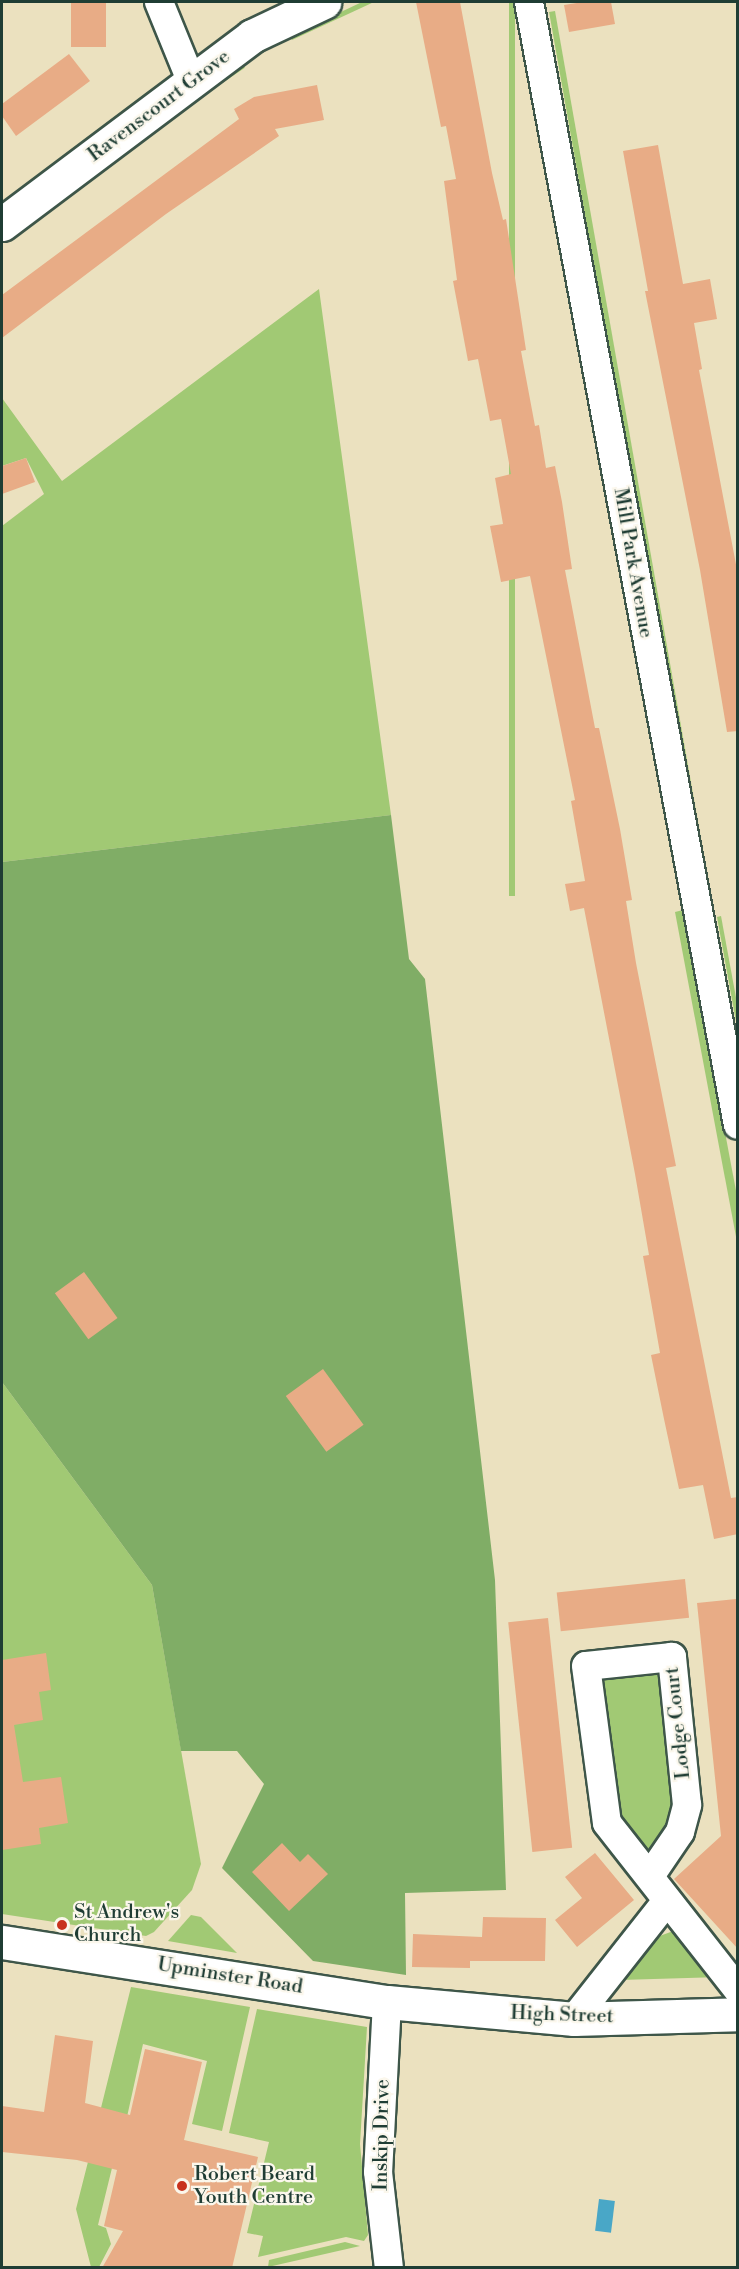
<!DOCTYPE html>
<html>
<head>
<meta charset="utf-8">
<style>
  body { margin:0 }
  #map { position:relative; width:739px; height:2269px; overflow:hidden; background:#ebe1bf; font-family:"Libre Bodoni",serif }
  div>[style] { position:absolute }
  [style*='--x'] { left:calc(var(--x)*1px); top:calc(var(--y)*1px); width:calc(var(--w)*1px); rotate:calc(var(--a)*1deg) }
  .green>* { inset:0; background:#a1c974; transform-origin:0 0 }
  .forest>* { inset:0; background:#80ad66 }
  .water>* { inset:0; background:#49a7c7; transform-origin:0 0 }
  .building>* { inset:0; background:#e8ac86; transform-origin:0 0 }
  .roads { filter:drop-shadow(2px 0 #3e5649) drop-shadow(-2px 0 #3e5649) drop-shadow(0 2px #3e5649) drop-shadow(0 -2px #3e5649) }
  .street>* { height:28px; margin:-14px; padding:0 14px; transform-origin:14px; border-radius:14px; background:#fff }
  .secondary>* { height:33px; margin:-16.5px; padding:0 16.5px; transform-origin:16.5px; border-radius:16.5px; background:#fff }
  .primary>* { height:33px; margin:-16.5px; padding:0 16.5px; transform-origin:16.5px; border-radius:16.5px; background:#fff }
  .dots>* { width:16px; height:16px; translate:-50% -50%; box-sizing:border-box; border:3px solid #fbf7ec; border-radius:50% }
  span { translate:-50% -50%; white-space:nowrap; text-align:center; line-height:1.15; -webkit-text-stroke:4.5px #fbf7ec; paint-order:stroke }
  .street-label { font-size:20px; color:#1f3d34 }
  .poi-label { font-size:20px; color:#1f3d34 }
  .left { translate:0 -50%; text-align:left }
  .frame { position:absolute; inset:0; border:3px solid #1f3d34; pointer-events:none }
</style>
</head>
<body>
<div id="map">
  <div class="green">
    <div style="clip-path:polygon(362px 2px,374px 2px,292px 40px,290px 36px)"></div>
    <div style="left:509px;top:2px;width:6px;height:894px"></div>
    <div style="left:555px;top:11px;width:878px;height:6px;rotate:80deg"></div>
    <div style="left:241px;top:62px;width:7px;height:298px;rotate:56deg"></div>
    <div style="left:150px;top:90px;width:5px;height:184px;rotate:53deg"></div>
    <div style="clip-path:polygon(319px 289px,391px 815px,2px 862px,2px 526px,44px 494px,26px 458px,2px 466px,2px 398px,62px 481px)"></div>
    <div style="clip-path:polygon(683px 910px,737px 1196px,737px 1242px,675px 912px)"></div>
    <div style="clip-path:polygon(721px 916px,737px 1003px,737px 1027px,717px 917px)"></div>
    <div style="clip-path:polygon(2px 1382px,152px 1585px,201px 1864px,192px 1890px,154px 1932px,146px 1936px,2px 1914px)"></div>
    <div style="clip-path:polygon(664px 1666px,677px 1816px,651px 1851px,647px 1851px,619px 1826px,597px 1673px)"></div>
    <div style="clip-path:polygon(191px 1915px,201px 1917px,237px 1953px,168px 1941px)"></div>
    <div style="clip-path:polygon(676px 1930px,721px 1977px,620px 1980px,657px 1937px)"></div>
    <div style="clip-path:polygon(131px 1987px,250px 2007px,222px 2131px,192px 2124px,207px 2061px,143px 2044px,125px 2126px,98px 2120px)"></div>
    <div style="clip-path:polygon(257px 2009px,367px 2027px,360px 2144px,368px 2235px,364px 2241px,346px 2237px,258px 2257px,263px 2236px,247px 2233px,269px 2142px,229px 2133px)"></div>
    <div style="clip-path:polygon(91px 2150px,112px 2168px,98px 2225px,106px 2228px,111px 2244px,99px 2267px,91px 2267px,76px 2209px)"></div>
    <div style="clip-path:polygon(345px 2242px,360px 2246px,268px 2267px,269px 2260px)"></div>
  </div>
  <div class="forest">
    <div style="clip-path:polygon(391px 815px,409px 959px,425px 979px,495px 1580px,506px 1890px,405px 1893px,406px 1975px,313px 1961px,222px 1868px,264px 1784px,237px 1751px,181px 1751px,152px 1585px,2px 1382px,2px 862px)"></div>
  </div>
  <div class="water">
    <div style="left:599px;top:2199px;width:16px;height:32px;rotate:7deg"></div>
  </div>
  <div class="building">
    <div style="left:71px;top:2px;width:35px;height:45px"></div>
    <div style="clip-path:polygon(416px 2px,460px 2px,492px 173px,503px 220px,506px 219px,526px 350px,521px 351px,535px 426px,539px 425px,546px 468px,555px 466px,562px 502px,572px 569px,565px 570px,595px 728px,599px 728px,620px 829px,632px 900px,626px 901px,636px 963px,676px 1166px,666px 1168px,731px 1498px,738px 1497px,738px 1534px,714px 1539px,703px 1485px,679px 1489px,664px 1419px,651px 1355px,660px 1353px,643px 1256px,649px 1255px,635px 1174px,584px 908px,570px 911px,565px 884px,585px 881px,571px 801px,575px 800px,530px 576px,501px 582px,490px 526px,503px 524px,495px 478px,511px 474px,501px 419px,490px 421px,478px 359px,468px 361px,453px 281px,457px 280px,444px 181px,456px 179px,446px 126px,441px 127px)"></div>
    <div style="clip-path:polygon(583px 2px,611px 2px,615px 24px,569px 32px,564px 5px)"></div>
    <div style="clip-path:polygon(69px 54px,90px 81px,16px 136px,2px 116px,2px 104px)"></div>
    <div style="clip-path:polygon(317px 85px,324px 120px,275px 129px,279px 136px,166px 214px,2px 338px,2px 295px,239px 119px,234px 109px,254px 97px)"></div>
    <div style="clip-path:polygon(658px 145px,683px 284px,710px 279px,717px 319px,694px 323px,702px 369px,699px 370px,738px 575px,738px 731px,727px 732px,700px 570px,645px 291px,648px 291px,623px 151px)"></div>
    <div style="clip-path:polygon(26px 458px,35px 482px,2px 494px,2px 466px)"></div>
    <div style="left:84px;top:1272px;width:57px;height:36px;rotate:54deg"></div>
    <div style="left:323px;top:1369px;width:69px;height:46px;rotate:54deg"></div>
    <div style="left:685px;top:1579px;width:39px;height:129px;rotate:84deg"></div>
    <div style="clip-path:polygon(736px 1599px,738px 1618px,738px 1949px,674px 1879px,721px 1836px,697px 1603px)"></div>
    <div style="left:548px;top:1618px;width:231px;height:40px;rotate:84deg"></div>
    <div style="clip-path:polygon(46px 1653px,51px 1690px,39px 1692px,43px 1720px,14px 1725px,23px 1782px,61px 1777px,68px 1823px,39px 1828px,41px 1844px,2px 1850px,2px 1660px)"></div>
    <div style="clip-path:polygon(282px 1843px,300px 1862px,308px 1854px,328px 1874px,289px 1911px,252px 1872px)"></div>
    <div style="clip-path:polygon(595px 1853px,634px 1900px,577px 1947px,555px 1920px,582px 1898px,565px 1877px)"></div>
    <div style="clip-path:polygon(483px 1917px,546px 1918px,545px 1961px,470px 1961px,470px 1968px,412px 1967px,413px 1934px,482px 1937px)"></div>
    <div style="clip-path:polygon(55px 2035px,93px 2041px,85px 2103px,130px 2115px,145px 2049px,202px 2062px,184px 2140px,258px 2157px,232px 2268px,102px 2268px,123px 2231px,104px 2226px,117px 2170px,77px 2160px,2px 2152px,2px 2106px,44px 2112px)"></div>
  </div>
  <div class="roads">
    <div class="street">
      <div style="--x:159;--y:2;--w:87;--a:67.8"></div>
      <div style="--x:529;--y:2;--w:1142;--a:79.46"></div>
      <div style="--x:650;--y:1876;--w:53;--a:-55.7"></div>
      <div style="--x:680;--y:1832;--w:28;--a:-75"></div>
      <div style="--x:687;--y:1805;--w:149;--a:-95.8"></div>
      <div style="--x:672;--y:1657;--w:86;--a:174"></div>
      <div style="--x:586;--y:1666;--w:158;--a:82.4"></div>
      <div style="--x:607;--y:1823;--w:212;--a:51.9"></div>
      <div style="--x:387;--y:2002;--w:170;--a:93"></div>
      <div style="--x:378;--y:2172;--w:97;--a:83.5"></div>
      <div style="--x:574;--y:2019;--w:149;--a:-51.8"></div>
    </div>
    <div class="secondary">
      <div style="--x:2;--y:224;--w:313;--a:-36.9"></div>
      <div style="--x:252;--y:36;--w:80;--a:-25.3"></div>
    </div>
    <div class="primary">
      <div style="--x:2;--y:1942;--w:390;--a:8.9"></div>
      <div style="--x:387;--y:2002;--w:188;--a:5.2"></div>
      <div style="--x:574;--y:2019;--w:164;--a:-1.7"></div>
    </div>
  </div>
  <div class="dots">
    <div style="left:62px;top:1925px;background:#c8321e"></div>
    <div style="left:182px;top:2186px;background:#c8321e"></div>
  </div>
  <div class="street-label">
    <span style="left:159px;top:106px;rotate:-37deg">Ravenscourt Grove</span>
    <span style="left:633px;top:563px;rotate:80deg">Mill Park Avenue</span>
    <span style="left:678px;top:1723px;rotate:-96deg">Lodge Court</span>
    <span style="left:230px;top:1976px;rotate:9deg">Upminster Road</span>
    <span style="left:562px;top:2015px;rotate:2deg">High Street</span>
    <span style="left:382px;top:2135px;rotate:-89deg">Inskip Drive</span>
  </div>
  <div class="poi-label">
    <span class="left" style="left:74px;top:1924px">St Andrew's<br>Church</span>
    <span class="left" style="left:194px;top:2186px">Robert Beard<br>Youth Centre</span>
  </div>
  <div class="frame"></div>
</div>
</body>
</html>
